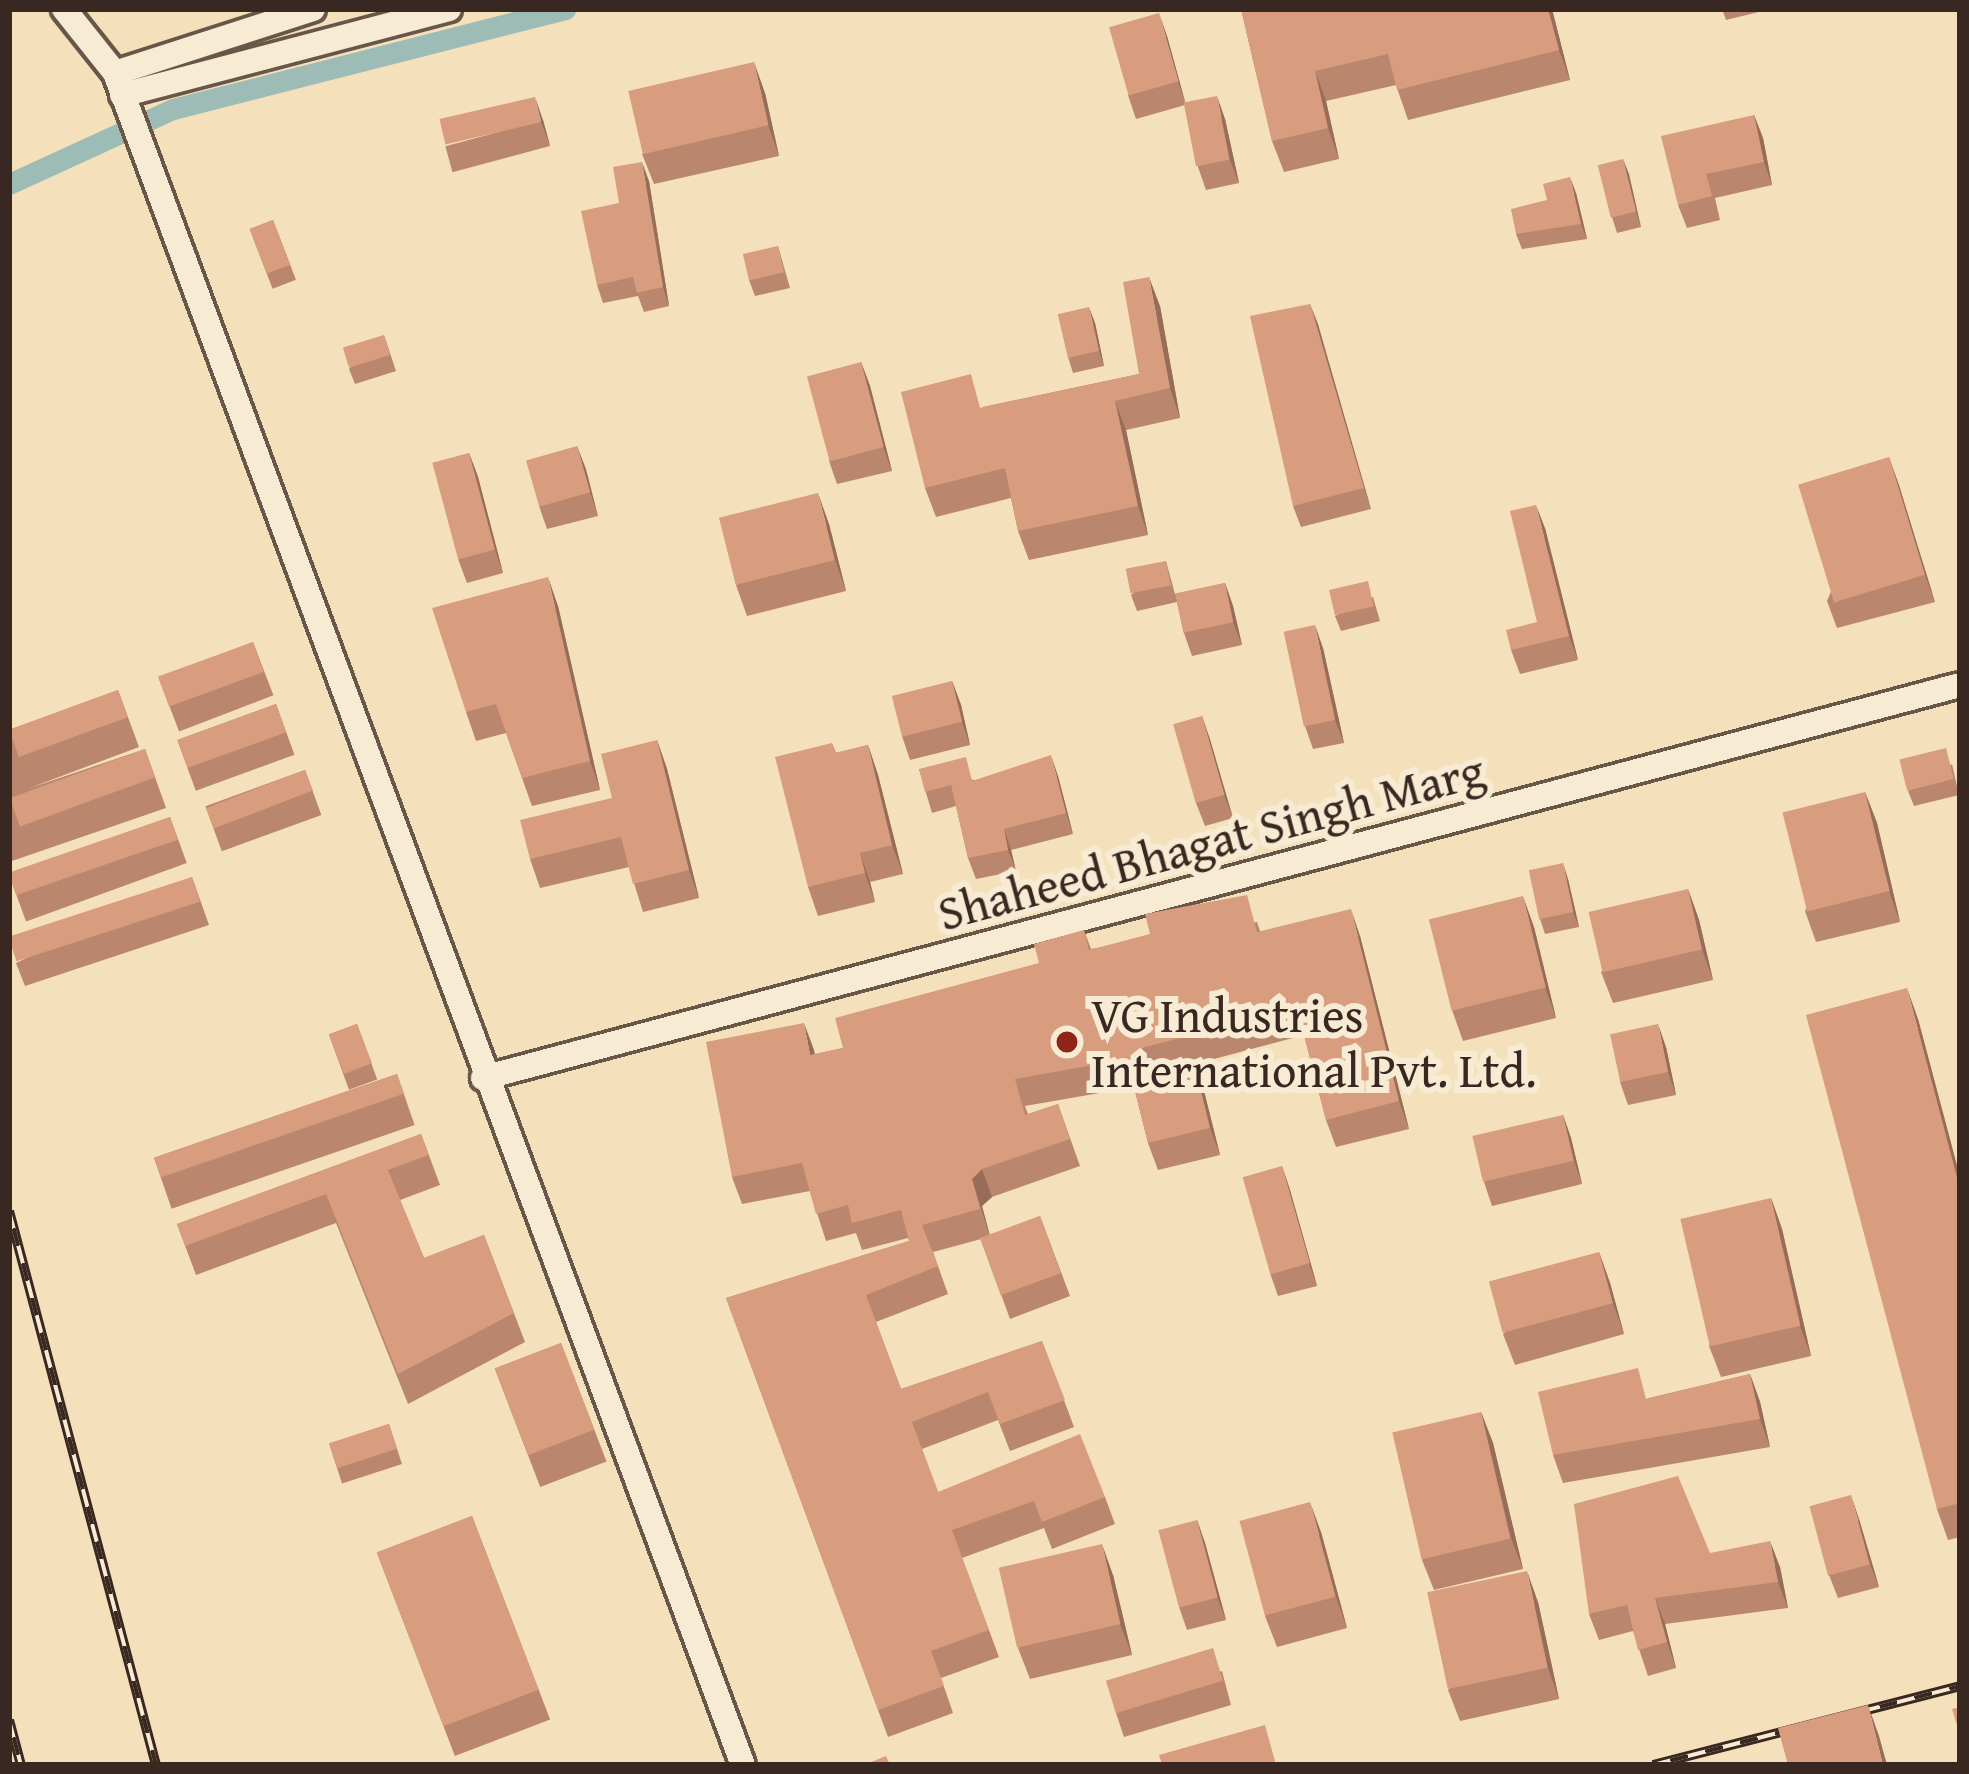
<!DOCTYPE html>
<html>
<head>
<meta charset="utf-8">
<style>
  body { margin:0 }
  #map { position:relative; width:1969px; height:1774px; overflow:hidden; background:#f4e0bb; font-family:"Gentium Book Plus",serif }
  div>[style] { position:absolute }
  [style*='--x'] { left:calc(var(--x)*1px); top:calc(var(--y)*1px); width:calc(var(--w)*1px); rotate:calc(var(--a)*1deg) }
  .canal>* { height:21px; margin:-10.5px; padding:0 10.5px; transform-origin:10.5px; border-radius:10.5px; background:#9dbcb6 }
  .roads { filter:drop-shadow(3px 0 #685648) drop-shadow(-3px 0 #685648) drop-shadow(0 3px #685648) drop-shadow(0 -3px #685648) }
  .minor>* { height:24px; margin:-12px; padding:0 12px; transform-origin:12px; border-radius:12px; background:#f8ebd3 }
  .rail>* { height:10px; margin-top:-5px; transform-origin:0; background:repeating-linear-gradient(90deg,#f8ebd3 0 18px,#392821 0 36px); box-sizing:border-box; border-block:3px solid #392821 }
  .wall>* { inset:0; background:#ba866d; transform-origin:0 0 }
  .shaded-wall>* { inset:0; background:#976d59 }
  .building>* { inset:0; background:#d89c7f; transform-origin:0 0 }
  .dots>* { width:33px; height:33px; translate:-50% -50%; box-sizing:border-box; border:6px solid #f8ebd3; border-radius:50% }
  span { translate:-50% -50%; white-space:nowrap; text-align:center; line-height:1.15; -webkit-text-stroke:12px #f8ebd3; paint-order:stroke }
  .street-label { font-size:48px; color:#392821 }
  .poi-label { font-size:48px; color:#392821 }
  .left { translate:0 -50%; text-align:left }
  .frame { position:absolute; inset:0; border:12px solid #392821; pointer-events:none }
</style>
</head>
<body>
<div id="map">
  <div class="canal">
    <div style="--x:9;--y:184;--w:180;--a:-24.6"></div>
    <div style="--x:173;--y:109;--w:405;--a:-14.3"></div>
  </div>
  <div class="roads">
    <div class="minor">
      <div style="--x:64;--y:9;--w:82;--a:51.4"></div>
      <div style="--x:115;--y:73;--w:1805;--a:69.64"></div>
      <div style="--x:115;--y:73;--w:208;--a:-17.9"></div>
      <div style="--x:122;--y:95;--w:338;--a:-14.7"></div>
      <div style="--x:483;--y:1078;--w:1528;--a:-14.9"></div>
    </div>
  </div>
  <div class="rail">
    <div style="--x:9;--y:1211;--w:573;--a:75.14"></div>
    <div style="--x:9;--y:1720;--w:47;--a:75.1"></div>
    <div style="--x:1653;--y:1765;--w:317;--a:-14.4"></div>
  </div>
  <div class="wall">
    <div style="clip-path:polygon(1241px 9px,1552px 9px,1570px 80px,1408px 120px,1396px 85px,1326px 101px,1339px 159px,1284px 172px,1272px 141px)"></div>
    <div style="clip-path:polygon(1722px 9px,1771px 9px,1726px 20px)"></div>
    <div style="clip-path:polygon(1167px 36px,1185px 102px,1225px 119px,1239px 183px,1206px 190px,1198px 167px,1185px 105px,1136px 119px,1128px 95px)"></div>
    <div style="clip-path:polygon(765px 93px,779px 156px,654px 184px,642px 154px)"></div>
    <div style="clip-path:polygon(1754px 115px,1763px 138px,1772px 185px,1715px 198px,1720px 220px,1687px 228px,1678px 205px)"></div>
    <div style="left:543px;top:120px;width:27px;height:101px;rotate:75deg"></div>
    <div style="clip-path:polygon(1623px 159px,1641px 227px,1617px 233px,1612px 217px)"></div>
    <div style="clip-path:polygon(649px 181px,669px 306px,644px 312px,638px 296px,603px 303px,597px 285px,619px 203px)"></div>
    <div style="clip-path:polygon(1576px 193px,1587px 239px,1522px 249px,1516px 234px)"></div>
    <div style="left:273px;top:220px;width:64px;height:25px;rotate:69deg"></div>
    <div style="clip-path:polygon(778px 246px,790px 288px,755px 296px,749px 280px)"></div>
    <div style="clip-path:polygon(1310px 304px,1371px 509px,1301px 527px,1293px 506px)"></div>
    <div style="clip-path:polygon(1160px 306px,1180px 418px,1126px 430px,1148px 535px,1029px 560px,1018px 531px,1011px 498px,936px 517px,925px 488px,983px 407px,1139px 374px)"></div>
    <div style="clip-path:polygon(1095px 323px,1104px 366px,1073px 373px,1068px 357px)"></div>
    <div style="clip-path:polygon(384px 335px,396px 371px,355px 384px,349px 369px)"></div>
    <div style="clip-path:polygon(861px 362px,870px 386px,892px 471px,837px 484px,829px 461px)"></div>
    <div style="clip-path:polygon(577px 446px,598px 516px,547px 529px,539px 506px)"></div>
    <div style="clip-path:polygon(469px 453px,478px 477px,503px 573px,467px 583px,458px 559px)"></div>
    <div style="clip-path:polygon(1889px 457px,1935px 602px,1837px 628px,1827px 601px)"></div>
    <div style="clip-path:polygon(829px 524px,846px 591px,747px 616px,736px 585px)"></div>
    <div style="clip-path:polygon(1545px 528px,1578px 660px,1520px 674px,1511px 650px,1537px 622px)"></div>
    <div style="clip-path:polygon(1166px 561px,1175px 594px,1225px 583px,1233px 606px,1242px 645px,1192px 656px,1184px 633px,1177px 602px,1137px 611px,1131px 595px)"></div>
    <div style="clip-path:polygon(1373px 597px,1380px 621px,1341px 631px,1335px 616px)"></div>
    <div style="clip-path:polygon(558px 606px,600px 790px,532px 806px,506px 733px,476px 741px,466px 712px)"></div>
    <div style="left:253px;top:642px;width:57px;height:101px;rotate:69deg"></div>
    <div style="clip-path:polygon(1323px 648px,1344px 743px,1313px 749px,1305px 726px)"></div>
    <div style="clip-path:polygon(952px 681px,961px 705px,970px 745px,910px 760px,902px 736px)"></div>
    <div style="clip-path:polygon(118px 690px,139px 747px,27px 789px,145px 749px,166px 808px,9px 862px,9px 730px)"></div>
    <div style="left:276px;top:704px;width:54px;height:105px;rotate:70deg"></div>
    <div style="clip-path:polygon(1202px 716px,1233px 818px,1205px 826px,1196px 803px)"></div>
    <div style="clip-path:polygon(657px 740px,667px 769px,699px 898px,643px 912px,629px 867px,540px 888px,530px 859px,612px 798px)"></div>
    <div style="clip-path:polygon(832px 743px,836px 753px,868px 745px,878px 775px,903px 874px,870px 882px,875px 902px,818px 916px,808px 887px)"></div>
    <div style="clip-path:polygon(1952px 764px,1959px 795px,1914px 806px,1908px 791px)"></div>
    <div style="clip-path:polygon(919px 769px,974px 780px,1058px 776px,1073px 834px,1011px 850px,1016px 871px,976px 879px,968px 858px,956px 806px,932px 813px)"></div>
    <div style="left:305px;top:770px;width:48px;height:106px;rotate:70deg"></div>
    <div style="clip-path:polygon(1865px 792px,1877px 823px,1900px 922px,1816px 942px,1805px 911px)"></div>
    <div style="left:170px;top:817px;width:49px;height:171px;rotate:70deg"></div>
    <div style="clip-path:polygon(192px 877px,209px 925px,25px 986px,16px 963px)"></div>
    <div style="clip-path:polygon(1568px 879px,1579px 927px,1545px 934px,1540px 919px)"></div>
    <div style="clip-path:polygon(1688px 889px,1699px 920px,1713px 980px,1613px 1003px,1601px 972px)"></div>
    <div style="clip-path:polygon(1257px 922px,1260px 931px,1360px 936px,1409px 1129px,1336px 1147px,1326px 1120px,1304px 1035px,1151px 1076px,1152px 1078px,1195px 1067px,1205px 1095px,1220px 1155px,1158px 1170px,1148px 1143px,1134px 1087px,1025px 1106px,1028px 1114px,1058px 1104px,1080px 1166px,992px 1197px,982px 1206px,990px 1235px,1040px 1216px,1070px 1296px,1010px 1319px,981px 1239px,933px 1252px,948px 1294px,876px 1322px,901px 1389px,1042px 1341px,1074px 1427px,1010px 1451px,998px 1420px,922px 1449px,938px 1492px,1105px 1497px,1115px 1524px,1052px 1549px,1044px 1528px,962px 1558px,999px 1657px,941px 1678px,953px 1713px,888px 1737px,726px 1298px,909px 1241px,908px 1238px,862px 1250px,856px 1233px,826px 1241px,810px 1191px,742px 1204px,732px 1177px,815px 1054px,843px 1048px,1039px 963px,1084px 930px,1091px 949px)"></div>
    <div style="clip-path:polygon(1534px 927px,1556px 1018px,1463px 1041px,1452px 1010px)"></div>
    <div style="clip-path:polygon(1918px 1019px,1960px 1177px,1960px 1537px,1948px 1540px,1937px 1509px)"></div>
    <div style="left:357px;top:1024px;width:59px;height:30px;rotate:70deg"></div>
    <div style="clip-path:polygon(1666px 1047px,1676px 1095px,1628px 1105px,1620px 1082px)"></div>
    <div style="left:397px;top:1074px;width:54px;height:257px;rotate:71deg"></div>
    <div style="clip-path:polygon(1563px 1115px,1571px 1138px,1582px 1184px,1492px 1206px,1484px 1182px)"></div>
    <div style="clip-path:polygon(421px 1134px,440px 1185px,400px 1200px,424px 1258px,484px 1235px,525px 1342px,408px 1404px,336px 1223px,196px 1275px,177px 1224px)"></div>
    <div style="clip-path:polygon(1282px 1166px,1290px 1190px,1317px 1286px,1278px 1296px,1270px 1273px)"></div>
    <div style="clip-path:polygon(1771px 1198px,1782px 1229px,1811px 1356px,1721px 1377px,1709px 1346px)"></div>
    <div style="clip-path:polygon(1599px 1252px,1610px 1283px,1624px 1334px,1515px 1365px,1503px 1334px)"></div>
    <div style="left:561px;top:1343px;width:127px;height:71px;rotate:69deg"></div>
    <div style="clip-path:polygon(1750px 1374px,1760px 1402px,1770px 1447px,1563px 1483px,1553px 1455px,1649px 1398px)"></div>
    <div style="clip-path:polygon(1481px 1412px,1493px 1443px,1523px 1569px,1434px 1590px,1422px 1560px)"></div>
    <div style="left:389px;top:1424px;width:42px;height:63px;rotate:72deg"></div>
    <div style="left:472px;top:1516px;width:218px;height:102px;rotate:69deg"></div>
    <div style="clip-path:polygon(1859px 1519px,1879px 1587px,1838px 1598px,1829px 1575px)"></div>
    <div style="clip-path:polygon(1197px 1520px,1205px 1543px,1226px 1620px,1187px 1630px,1179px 1607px)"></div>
    <div style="clip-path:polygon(1321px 1532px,1347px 1628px,1277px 1647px,1265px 1616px)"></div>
    <div style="clip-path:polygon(1710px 1553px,1780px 1567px,1788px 1608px,1665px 1624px,1676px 1668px,1648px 1676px,1633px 1631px,1599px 1640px,1589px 1614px)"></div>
    <div style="clip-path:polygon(1113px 1575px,1132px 1655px,1030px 1679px,1018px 1648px)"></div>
    <div style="clip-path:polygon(1538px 1602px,1559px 1699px,1460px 1721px,1448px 1690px)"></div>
    <div style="clip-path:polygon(1222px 1671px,1231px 1705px,1124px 1737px,1116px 1713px)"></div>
  </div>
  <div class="shaded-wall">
    <div style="clip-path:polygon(1548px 9px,1552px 9px,1570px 80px,1559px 50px)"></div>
    <div style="clip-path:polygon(1159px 13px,1167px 36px,1186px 105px,1178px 81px)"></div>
    <div style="clip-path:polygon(754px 62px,765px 93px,779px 156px,768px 125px)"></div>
    <div style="clip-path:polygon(1315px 71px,1326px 101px,1339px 159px,1328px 128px)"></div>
    <div style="clip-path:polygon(1217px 96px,1225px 119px,1239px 183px,1230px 160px)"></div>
    <div style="clip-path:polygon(535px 97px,543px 120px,550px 146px,541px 122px)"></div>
    <div style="clip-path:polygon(1754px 115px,1763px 138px,1772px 185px,1764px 162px)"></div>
    <div style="clip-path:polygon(1623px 159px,1629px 174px,1641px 227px,1636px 211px)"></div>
    <div style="clip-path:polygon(642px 162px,649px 181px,669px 306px,663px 287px)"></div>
    <div style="clip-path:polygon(1570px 177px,1576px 193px,1587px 239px,1581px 224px)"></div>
    <div style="clip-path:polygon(1149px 277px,1160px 306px,1180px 418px,1170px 388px)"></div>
    <div style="clip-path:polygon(1310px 304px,1318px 324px,1371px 509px,1364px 488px)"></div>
    <div style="clip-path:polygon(1089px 307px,1095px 323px,1104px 366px,1099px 351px)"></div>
    <div style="clip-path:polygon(861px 362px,870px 386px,892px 471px,883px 447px)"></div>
    <div style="clip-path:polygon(1115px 401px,1126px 430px,1148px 535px,1138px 506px)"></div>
    <div style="clip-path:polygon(577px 446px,586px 469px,598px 516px,590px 492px)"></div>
    <div style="clip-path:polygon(469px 453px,478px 477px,503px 573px,495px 550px)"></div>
    <div style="clip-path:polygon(1889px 457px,1899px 485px,1935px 602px,1925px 575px)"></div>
    <div style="clip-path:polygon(818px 493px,829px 524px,846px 591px,835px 560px)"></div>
    <div style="clip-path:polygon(1536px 505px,1545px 528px,1578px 660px,1569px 636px)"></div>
    <div style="clip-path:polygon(548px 577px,558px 606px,600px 790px,590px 761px)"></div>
    <div style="clip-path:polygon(1225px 583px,1233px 606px,1242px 645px,1233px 622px)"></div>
    <div style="clip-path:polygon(1315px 625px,1323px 648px,1344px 743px,1335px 720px)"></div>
    <div style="clip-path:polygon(952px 681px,961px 705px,970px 745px,962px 722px)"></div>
    <div style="clip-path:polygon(1202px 716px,1210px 739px,1233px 818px,1224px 795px)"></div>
    <div style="clip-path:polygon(657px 740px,667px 769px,699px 898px,689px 870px)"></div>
    <div style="clip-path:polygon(868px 745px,878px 775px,903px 874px,892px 845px)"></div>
    <div style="clip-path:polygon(1051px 755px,1058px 776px,1073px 834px,1066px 813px)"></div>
    <div style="clip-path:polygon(1865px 792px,1877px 823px,1900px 922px,1889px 891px)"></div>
    <div style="clip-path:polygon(1004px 829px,1011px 850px,1016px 871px,1008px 850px)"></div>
    <div style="clip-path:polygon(860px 853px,870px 882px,875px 902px,865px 873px)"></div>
    <div style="clip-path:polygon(1563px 863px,1568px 879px,1579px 927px,1573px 912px)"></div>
    <div style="clip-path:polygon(1688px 889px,1699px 920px,1713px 980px,1702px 949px)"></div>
    <div style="clip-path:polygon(1523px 896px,1534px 927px,1556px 1018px,1545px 987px)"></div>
    <div style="clip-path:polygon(1351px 909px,1360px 936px,1409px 1129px,1399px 1101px)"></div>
    <div style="clip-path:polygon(1907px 988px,1918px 1019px,1960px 1177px,1960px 1189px)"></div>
    <div style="clip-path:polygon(804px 1023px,814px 1050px,820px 1082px,810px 1055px)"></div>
    <div style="clip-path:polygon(1658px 1024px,1666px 1047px,1676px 1095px,1668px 1072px)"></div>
    <div style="clip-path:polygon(1195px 1067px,1205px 1095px,1220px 1155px,1210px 1128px)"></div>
    <div style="clip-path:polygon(1563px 1115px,1571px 1138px,1582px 1184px,1574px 1161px)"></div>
    <div style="clip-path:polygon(1282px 1166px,1290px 1190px,1317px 1286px,1309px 1263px)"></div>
    <div style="clip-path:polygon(982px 1169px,992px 1197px,982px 1206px,990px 1237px,972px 1179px)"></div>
    <div style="clip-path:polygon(1771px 1198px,1782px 1229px,1811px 1356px,1800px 1326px)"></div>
    <div style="clip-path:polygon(1599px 1252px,1610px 1283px,1624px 1334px,1613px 1303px)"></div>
    <div style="clip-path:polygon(1750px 1374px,1760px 1402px,1770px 1447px,1760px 1419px)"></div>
    <div style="clip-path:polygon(1481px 1412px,1493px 1443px,1523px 1569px,1511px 1538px)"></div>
    <div style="clip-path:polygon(1851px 1495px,1859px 1519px,1879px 1587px,1870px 1564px)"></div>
    <div style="clip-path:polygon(1310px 1502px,1321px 1532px,1347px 1628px,1336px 1597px)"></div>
    <div style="clip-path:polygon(1197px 1520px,1205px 1543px,1226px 1620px,1217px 1597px)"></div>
    <div style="clip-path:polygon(1770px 1541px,1780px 1567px,1788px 1608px,1778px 1582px)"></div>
    <div style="clip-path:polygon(1102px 1544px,1113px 1575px,1132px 1655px,1120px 1624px)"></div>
    <div style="clip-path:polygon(1527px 1571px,1538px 1602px,1559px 1699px,1548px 1668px)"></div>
    <div style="clip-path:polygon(1655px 1598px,1665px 1624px,1676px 1668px,1667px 1642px)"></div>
    <div style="clip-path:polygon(1868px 1705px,1879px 1736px,1887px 1765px,1883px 1765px)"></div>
  </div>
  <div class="building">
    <div style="clip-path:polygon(1241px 9px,1548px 9px,1559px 50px,1397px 90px,1388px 54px,1315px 71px,1328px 128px,1272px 141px)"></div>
    <div style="left:1159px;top:13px;width:71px;height:52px;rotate:74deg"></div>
    <div style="left:754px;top:62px;width:65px;height:129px;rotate:77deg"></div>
    <div style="left:1217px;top:96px;width:65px;height:34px;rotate:79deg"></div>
    <div style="left:535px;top:97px;width:26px;height:98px;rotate:77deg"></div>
    <div style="clip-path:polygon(1754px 115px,1764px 162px,1706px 174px,1712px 196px,1678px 205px,1661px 136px)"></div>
    <div style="left:1623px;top:159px;width:54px;height:26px;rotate:76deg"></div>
    <div style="clip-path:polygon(642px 162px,663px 287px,637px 293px,633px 277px,597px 285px,581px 211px,619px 203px,613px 167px)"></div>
    <div style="clip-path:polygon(1570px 177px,1581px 224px,1516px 234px,1511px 209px,1547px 200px,1543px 184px)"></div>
    <div style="left:273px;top:220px;width:48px;height:25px;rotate:69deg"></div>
    <div style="left:778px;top:246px;width:27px;height:36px;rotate:77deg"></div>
    <div style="clip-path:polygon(1149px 277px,1170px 388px,1115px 401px,1138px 506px,1018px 531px,1005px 468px,925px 488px,901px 392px,971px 374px,980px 408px,1139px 374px,1123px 282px)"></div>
    <div style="clip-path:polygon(1310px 304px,1364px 488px,1293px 506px,1250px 316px)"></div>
    <div style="left:1089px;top:307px;width:45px;height:32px;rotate:77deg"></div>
    <div style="left:384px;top:335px;width:21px;height:43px;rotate:73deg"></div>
    <div style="left:861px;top:362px;width:88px;height:56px;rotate:75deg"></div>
    <div style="left:577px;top:446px;width:48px;height:53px;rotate:74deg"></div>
    <div style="left:469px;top:453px;width:100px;height:38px;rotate:75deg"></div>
    <div style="left:1889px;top:457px;width:123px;height:95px;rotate:73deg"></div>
    <div style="left:818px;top:493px;width:69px;height:102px;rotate:76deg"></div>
    <div style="clip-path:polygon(1536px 505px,1569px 636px,1511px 650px,1506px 630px,1537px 622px,1510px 511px)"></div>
    <div style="left:1166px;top:561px;width:25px;height:41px;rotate:79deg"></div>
    <div style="clip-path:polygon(548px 577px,590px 761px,522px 778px,496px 704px,466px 712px,432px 608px)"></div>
    <div style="left:1368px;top:581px;width:26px;height:40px;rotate:77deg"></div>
    <div style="left:1225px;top:583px;width:40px;height:51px;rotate:78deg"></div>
    <div style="left:1315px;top:625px;width:97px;height:32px;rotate:78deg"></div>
    <div style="left:253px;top:642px;width:32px;height:101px;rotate:70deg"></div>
    <div style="left:952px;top:681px;width:42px;height:62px;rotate:76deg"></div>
    <div style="left:118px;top:690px;width:29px;height:116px;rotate:70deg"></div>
    <div style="left:276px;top:704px;width:30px;height:105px;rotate:70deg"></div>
    <div style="left:1202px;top:716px;width:82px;height:30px;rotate:74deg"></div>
    <div style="clip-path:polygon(657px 740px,689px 870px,633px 884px,621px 837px,530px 859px,520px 820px,612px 798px,601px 754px)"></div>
    <div style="clip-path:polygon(832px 743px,835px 753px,868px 745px,892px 845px,860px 853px,865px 873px,808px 887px,775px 757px)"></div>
    <div style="left:1946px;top:748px;width:32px;height:48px;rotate:76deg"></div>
    <div style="left:145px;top:749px;width:30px;height:144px;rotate:70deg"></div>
    <div style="clip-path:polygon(1051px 755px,1066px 813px,1004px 829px,1008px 850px,968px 858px,951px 785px,925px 792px,919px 769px,966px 757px,972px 781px)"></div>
    <div style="left:305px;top:770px;width:22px;height:106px;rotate:69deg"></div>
    <div style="left:1865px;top:792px;width:102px;height:85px;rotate:76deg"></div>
    <div style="left:170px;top:817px;width:24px;height:171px;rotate:71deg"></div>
    <div style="left:1563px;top:863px;width:50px;height:35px;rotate:78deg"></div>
    <div style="left:192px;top:877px;width:26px;height:193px;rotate:72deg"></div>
    <div style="left:1688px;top:889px;width:62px;height:102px;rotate:77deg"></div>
    <div style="clip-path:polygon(1247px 895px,1257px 932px,1351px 909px,1399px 1101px,1326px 1120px,1297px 1007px,1142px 1048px,1150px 1079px,1195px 1067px,1210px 1128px,1148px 1143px,1127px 1059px,1015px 1079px,1025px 1115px,1058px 1104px,1070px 1139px,982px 1169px,972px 1179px,980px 1209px,922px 1225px,938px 1266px,866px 1295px,901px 1389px,1042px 1341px,1065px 1400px,1000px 1424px,988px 1392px,912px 1422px,938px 1492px,1080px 1434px,1105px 1497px,1042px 1522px,1034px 1501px,952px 1530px,989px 1630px,931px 1651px,944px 1686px,878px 1710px,726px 1298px,909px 1241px,901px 1210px,852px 1223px,848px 1205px,816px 1214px,802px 1163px,732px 1177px,706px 1042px,804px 1023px,810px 1055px,843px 1048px,835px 1018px,1039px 963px,1034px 944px,1084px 930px,1089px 950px,1150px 934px,1145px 914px)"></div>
    <div style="left:1523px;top:896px;width:94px;height:97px;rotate:76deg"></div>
    <div style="clip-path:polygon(1907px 988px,1960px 1189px,1960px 1503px,1937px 1509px,1806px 1015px)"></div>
    <div style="left:357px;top:1024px;width:42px;height:30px;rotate:69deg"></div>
    <div style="left:1658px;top:1024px;width:49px;height:49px;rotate:78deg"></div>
    <div style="left:397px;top:1074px;width:21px;height:257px;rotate:71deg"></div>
    <div style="left:1563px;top:1115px;width:47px;height:93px;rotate:77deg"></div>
    <div style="clip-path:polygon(421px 1134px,429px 1155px,388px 1170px,424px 1258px,484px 1235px,514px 1313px,398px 1374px,326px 1194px,185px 1246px,177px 1224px)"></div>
    <div style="left:1282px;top:1166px;width:101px;height:41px;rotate:74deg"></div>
    <div style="left:1771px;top:1198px;width:131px;height:93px;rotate:77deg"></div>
    <div style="left:1040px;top:1216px;width:61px;height:64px;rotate:70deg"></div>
    <div style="left:1599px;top:1252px;width:53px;height:114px;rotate:75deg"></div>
    <div style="left:561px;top:1343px;width:93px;height:71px;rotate:69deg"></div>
    <div style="clip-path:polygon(1638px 1368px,1646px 1399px,1750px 1374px,1760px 1419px,1553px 1455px,1538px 1392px)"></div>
    <div style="left:1481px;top:1412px;width:130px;height:91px;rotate:77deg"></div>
    <div style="left:389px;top:1424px;width:26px;height:63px;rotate:72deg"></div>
    <div style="clip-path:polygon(1678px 1476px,1710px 1553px,1770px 1541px,1778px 1582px,1655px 1598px,1667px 1642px,1638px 1650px,1627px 1605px,1589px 1614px,1574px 1504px)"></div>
    <div style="left:1851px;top:1495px;width:72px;height:43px;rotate:75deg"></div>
    <div style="left:1310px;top:1502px;width:98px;height:73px;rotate:75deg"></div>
    <div style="left:472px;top:1516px;width:186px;height:102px;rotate:69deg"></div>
    <div style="left:1197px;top:1520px;width:80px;height:40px;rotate:75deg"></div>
    <div style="left:1102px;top:1544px;width:82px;height:106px;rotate:77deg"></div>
    <div style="left:1527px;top:1571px;width:99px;height:102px;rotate:78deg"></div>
    <div style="left:1213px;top:1648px;width:34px;height:112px;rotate:73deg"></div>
    <div style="clip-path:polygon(1868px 1705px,1883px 1765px,1788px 1765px,1778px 1728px)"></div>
    <div style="clip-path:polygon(1960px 1707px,1960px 1735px,1952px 1709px)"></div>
    <div style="clip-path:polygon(1265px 1725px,1276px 1765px,1162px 1765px,1159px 1755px)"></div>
    <div style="clip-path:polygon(886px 1756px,890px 1765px,864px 1765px)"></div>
  </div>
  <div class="dots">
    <div style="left:1067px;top:1042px;background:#8f2418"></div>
  </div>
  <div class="street-label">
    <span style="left:1211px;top:841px;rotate:-15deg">Shaheed Bhagat Singh Marg</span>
  </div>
  <div class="poi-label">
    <span class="left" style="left:1091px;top:1042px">VG Industries<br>International Pvt. Ltd.</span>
  </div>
  <div class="frame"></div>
</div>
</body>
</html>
